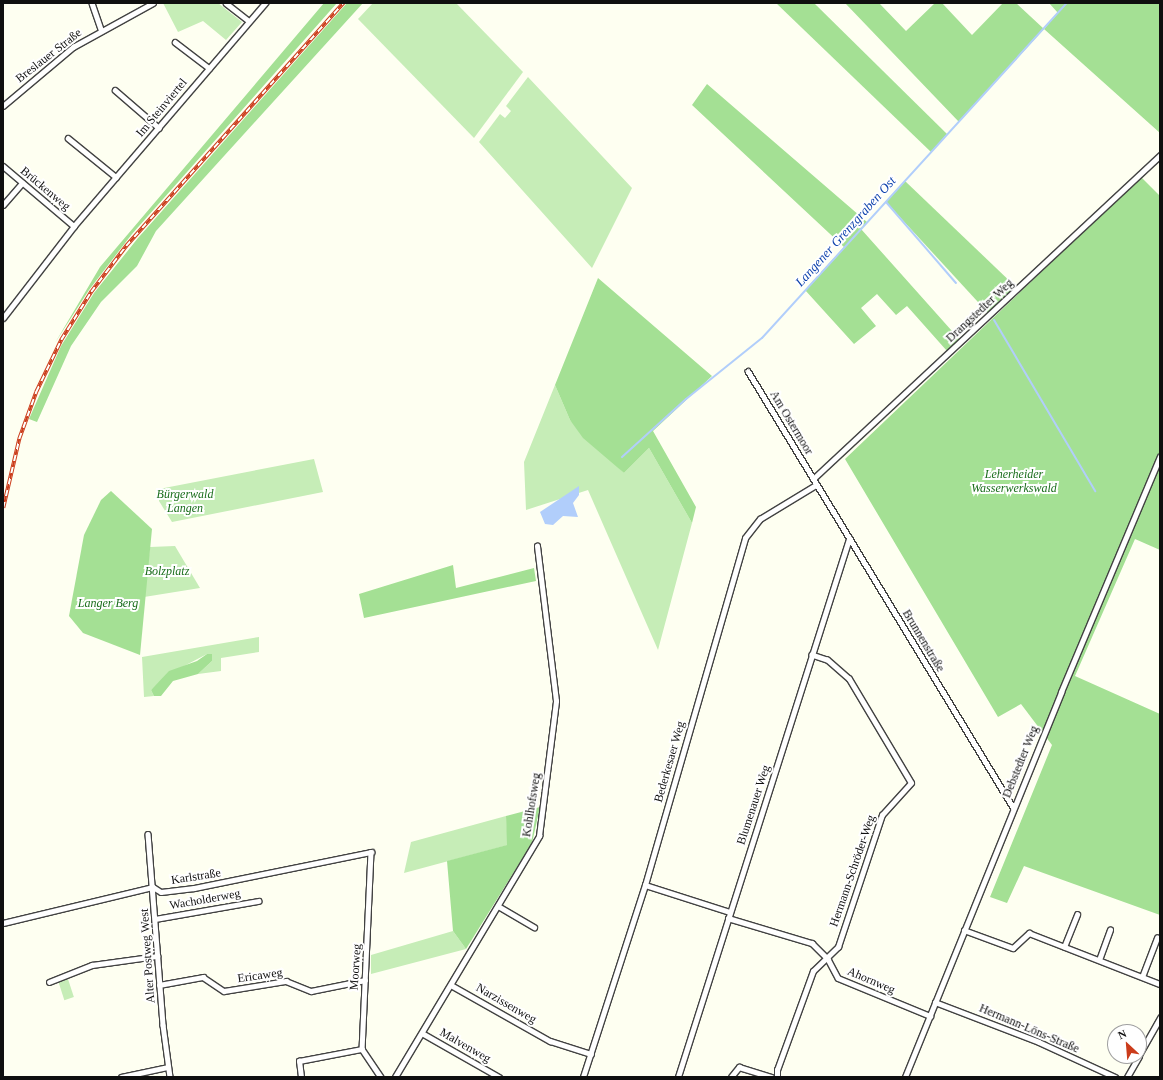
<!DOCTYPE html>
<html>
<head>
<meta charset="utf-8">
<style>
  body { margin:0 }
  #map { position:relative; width:1163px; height:1080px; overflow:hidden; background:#fefff1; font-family:"Times New Roman",serif }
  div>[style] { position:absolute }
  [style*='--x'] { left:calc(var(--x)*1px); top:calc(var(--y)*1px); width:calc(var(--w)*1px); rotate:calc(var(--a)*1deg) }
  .green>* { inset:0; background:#c6edb7; transform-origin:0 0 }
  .forest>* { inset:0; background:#a4e094 }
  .water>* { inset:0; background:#b1cefb }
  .stream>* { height:2px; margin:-1px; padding:0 1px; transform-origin:1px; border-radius:1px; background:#b1cefb }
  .roads { filter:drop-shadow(1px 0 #424242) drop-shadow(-1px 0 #424242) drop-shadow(0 1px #424242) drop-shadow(0 -1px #424242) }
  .minor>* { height:4.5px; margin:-2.25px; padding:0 2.25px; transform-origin:2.25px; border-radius:2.25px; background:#fff }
  .rail>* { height:3.5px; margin-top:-1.75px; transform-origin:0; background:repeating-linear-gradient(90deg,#fff 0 6px,#cb3c1b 0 12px); box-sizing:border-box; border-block:1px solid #cb3c1b }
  span { translate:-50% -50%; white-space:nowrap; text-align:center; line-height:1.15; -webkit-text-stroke:4px #fff; paint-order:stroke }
  .street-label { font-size:12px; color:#0f0f0f }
  .park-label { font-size:12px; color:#196d1b; font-style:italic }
  .water-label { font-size:13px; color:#0d41ac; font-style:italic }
  .frame { position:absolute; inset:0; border:4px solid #0f0f0f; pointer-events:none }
  .north { position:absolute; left:1107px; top:1024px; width:40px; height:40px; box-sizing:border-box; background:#fff; border:1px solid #9f9f9f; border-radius:50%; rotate:334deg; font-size:11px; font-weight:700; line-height:16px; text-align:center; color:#0f0f0f }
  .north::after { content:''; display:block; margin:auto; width:14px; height:18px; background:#cb3c1b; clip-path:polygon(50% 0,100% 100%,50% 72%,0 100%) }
</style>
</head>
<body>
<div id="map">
  <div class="green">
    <div style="clip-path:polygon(163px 3px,218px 3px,242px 22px,226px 40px,203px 21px,178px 32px)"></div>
    <div style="clip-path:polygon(373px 3px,456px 3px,523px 72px,474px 138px,358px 19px)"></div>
    <div style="clip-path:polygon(528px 77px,632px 188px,592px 268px,479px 142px,500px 114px,505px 118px,511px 111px,506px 106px)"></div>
    <div style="clip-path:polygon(555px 385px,570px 420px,624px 473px,649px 448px,692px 523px,658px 650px,588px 490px,526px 510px,524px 462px)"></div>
    <div style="clip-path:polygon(314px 459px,323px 492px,172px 522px,159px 501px,159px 489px)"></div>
    <div style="clip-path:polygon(175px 546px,200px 588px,144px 597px,150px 547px)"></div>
    <div style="clip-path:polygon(259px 637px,259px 652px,221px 658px,221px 671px,198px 674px,212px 661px,207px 654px,167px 675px,151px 690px,154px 696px,144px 697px,142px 657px)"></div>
    <div style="clip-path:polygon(506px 816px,508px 845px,404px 873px,411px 842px)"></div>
    <div style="clip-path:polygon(453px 931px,466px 949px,371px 974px,371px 955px)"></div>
    <div style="left:68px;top:979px;width:19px;height:10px;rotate:72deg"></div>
  </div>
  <div class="forest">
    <div style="clip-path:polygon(324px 3px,337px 3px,132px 234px,89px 290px,55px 343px,100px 267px)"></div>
    <div style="clip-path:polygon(347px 3px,363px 3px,156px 231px,137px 266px,101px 302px,71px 346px,37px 422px,29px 419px,61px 346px,94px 293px,138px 238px)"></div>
    <div style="clip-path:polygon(776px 3px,814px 3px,947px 134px,931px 152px)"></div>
    <div style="clip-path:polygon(845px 3px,879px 3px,906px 31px,935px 3px,942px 3px,972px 35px,1003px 3px,1016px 3px,1044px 29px,1058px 13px,1049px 3px,1160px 3px,1160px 133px,1044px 29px,959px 122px)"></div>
    <div style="clip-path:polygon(707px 84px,867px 222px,861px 229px,960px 340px,947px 351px,907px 306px,896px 315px,877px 294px,861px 308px,876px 326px,854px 344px,805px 290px,844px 247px,692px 105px)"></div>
    <div style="clip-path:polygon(1141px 177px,1160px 196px,1160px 550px,1135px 539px,1075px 676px,1160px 714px,1160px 915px,1024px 866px,1007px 903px,990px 897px,1052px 745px,1021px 704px,998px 717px,845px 459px)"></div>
    <div style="clip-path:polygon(905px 181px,1017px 288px,989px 314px,886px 202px)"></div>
    <div style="clip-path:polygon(598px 278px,712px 376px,653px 431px,696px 507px,692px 523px,649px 448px,624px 473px,583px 438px,570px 420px,555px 385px)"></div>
    <div style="clip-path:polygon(111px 491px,152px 529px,140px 655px,83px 633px,69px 616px,84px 535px,101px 500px)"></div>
    <div style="clip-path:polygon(453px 565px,456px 588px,534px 568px,536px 581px,364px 618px,359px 594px)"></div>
    <div style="clip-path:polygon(207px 654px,212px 654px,212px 661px,198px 674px,173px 681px,161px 696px,154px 696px,151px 690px,169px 671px,197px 661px)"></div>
    <div style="clip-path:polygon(540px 807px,532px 843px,466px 949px,453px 931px,447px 861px,507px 845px,506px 816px)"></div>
  </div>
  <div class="water">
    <div style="clip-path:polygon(579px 486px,579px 495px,573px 503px,578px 517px,563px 516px,553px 525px,545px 524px,540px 512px)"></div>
  </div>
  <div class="stream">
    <div style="--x:886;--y:202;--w:107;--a:49.2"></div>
    <div style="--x:994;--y:320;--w:199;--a:59.4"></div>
    <div style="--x:622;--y:457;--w:86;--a:-42.2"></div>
    <div style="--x:686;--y:399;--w:97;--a:-38.8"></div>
    <div style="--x:762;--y:338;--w:453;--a:-47.7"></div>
  </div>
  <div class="roads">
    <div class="minor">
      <div style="--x:92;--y:3;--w:28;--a:71"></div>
      <div style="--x:226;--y:3;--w:29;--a:38"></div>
      <div style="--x:175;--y:42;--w:43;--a:37.4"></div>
      <div style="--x:115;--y:90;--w:58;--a:40.8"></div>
      <div style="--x:3;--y:106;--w:92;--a:-40.1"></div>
      <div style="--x:73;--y:47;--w:91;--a:-28.8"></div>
      <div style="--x:68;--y:138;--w:62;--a:39.1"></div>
      <div style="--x:3;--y:166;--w:93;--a:40.2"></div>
      <div style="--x:3;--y:205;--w:29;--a:-49"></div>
      <div style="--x:3;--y:318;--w:116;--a:-52.3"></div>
      <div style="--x:74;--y:226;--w:294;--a:-49.4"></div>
      <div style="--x:748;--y:371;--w:510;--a:58.71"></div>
      <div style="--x:813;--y:479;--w:475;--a:-43"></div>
      <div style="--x:148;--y:834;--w:192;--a:85.5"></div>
      <div style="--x:163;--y:1025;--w:52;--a:82.3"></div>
      <div style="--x:645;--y:885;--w:89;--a:17.6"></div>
      <div style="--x:498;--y:906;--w:42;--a:30.3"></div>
      <div style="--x:728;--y:918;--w:88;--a:16.6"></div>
      <div style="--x:812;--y:943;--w:23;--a:45"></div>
      <div style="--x:828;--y:959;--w:21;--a:62"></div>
      <div style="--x:838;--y:978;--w:100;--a:22.4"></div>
      <div style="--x:155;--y:919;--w:105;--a:-9.9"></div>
      <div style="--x:3;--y:923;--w:154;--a:-13.5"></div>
      <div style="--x:153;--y:887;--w:9;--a:32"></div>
      <div style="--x:161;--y:892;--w:33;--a:-7"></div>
      <div style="--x:194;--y:888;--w:181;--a:-11.5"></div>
      <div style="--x:371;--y:852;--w:197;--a:92.6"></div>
      <div style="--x:362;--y:1049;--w:34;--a:56"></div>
      <div style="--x:964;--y:930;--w:52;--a:20.2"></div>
      <div style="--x:1013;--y:948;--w:22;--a:-43"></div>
      <div style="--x:1029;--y:933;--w:141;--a:21.3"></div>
      <div style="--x:1064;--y:947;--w:35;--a:-68"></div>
      <div style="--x:1099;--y:960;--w:32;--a:-70"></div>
      <div style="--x:1142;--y:977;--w:42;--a:-69"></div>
      <div style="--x:49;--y:982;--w:46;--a:-21.6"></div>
      <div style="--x:92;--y:965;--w:66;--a:-7.9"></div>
      <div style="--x:159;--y:985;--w:45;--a:-10.3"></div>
      <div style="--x:203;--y:977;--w:25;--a:34"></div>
      <div style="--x:224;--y:991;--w:63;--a:-9.2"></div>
      <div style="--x:286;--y:981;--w:27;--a:22"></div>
      <div style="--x:311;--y:991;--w:55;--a:-11.5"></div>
      <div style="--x:451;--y:985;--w:114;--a:29.5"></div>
      <div style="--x:550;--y:1041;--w:43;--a:17.6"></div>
      <div style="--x:935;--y:1002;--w:111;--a:21"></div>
      <div style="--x:1039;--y:1042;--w:84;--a:24.7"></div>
      <div style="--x:422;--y:1033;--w:89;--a:29.7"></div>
      <div style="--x:1139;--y:1055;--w:43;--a:-60.4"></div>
      <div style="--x:121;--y:1077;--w:48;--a:-12"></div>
      <div style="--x:301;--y:1077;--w:16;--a:-97"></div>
      <div style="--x:299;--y:1061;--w:64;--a:-10.8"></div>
      <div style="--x:395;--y:1077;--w:281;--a:-59.1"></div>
      <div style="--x:539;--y:836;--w:136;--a:-82.8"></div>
      <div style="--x:556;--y:701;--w:156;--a:-97"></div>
      <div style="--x:583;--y:1077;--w:202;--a:-72.1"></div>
      <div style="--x:645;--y:885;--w:361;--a:-73.9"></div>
      <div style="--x:745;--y:538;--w:24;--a:-52"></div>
      <div style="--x:760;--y:519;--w:66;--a:-31.3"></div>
      <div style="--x:678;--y:1077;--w:565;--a:-72.37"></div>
      <div style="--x:731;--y:1077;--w:13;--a:-51"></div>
      <div style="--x:739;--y:1067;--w:34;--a:17"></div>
      <div style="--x:777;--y:1077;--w:7;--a:-90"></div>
      <div style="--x:777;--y:1070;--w:105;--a:-70"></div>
      <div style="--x:813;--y:971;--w:35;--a:-44"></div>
      <div style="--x:838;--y:947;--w:139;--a:-71.6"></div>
      <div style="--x:882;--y:815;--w:43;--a:-47.8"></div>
      <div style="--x:911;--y:783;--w:121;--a:-120.8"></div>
      <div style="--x:849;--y:679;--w:29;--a:-139"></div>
      <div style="--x:827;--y:660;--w:16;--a:-162"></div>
      <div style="--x:905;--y:1077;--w:415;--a:-67.9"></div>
      <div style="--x:1061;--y:692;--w:255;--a:-67.2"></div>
      <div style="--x:1127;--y:1077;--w:24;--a:-60"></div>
    </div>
  </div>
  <div class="rail">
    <div style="--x:3;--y:508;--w:71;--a:-76.9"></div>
    <div style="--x:19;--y:439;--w:50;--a:-70.1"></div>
    <div style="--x:36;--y:392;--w:58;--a:-64.3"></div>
    <div style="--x:61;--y:340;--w:57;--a:-58"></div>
    <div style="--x:91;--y:292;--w:58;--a:-52.7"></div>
    <div style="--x:126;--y:246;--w:326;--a:-48.2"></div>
  </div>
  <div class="street-label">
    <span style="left:49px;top:56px;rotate:-38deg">Breslauer Straße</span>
    <span style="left:162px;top:108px;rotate:-50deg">Im Steinviertel</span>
    <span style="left:45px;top:189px;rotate:40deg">Brückenweg</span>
    <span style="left:980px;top:311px;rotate:-43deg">Drangstedter Weg</span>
    <span style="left:791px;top:423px;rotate:59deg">Am Ostermoor</span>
    <span style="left:923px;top:641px;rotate:59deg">Brunnenstraße</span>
    <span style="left:670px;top:762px;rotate:-74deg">Bederkesaer Weg</span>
    <span style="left:1021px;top:762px;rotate:-68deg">Debstedter Weg</span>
    <span style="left:532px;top:805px;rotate:-81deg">Kohlhofsweg</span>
    <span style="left:754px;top:805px;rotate:-72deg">Blumenauer Weg</span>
    <span style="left:853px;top:871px;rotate:-71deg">Hermann-Schröder-Weg</span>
    <span style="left:196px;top:877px;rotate:-9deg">Karlstraße</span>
    <span style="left:205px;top:900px;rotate:-10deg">Wacholderweg</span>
    <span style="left:148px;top:956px;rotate:-94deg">Alter Postweg West</span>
    <span style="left:356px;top:967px;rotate:-86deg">Moorweg</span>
    <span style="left:260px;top:976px;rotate:-8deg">Ericaweg</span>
    <span style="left:871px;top:981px;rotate:23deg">Ahornweg</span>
    <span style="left:506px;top:1004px;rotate:30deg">Narzissenweg</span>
    <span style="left:1029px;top:1029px;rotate:23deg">Hermann-Löns-Straße</span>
    <span style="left:465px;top:1046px;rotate:30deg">Malvenweg</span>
  </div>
  <div class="park-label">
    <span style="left:1014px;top:482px">Leherheider<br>Wasserwerkswald</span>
    <span style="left:185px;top:502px">Bürgerwald<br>Langen</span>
    <span style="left:167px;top:572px">Bolzplatz</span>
    <span style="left:108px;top:604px">Langer Berg</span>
  </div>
  <div class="water-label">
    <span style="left:846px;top:232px;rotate:-48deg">Langener Grenzgraben Ost</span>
  </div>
  <div class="frame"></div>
  <div class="north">N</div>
</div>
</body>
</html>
